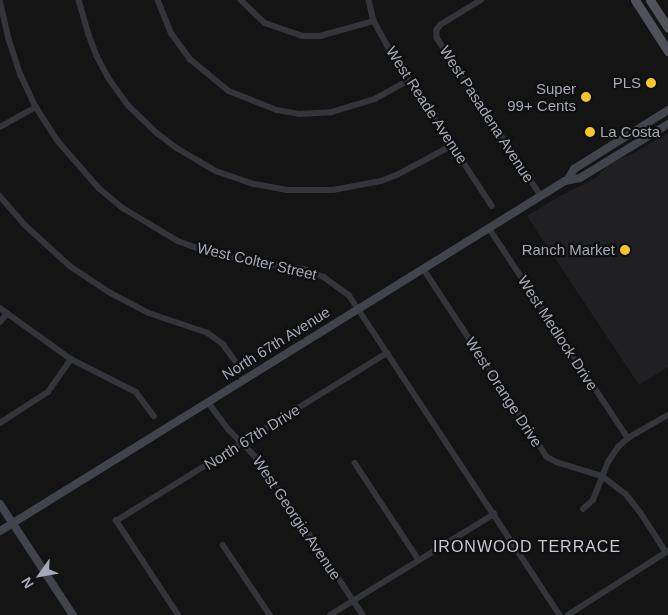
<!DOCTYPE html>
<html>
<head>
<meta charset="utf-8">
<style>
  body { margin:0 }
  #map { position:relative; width:668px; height:615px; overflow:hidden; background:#141415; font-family:Helvetica,sans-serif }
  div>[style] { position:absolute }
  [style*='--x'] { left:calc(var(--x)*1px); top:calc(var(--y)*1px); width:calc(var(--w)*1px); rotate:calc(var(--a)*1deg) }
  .built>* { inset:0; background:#202022 }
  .street>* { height:5.5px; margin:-2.75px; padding:0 2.75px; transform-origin:2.75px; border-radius:2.75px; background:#34353b }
  .secondary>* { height:8px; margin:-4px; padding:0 4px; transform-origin:4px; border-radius:4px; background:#42444b }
  .primary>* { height:9px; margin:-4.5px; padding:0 4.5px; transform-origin:4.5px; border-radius:4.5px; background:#50515a }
  .dots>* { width:14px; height:14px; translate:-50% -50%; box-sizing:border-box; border:2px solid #0f0f10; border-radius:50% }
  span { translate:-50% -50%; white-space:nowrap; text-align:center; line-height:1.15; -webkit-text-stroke:4.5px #0f0f10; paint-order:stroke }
  .poi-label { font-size:15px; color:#a5a8b6 }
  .right { translate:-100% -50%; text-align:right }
  .left { translate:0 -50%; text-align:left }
  .street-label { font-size:15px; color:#a5a8b6 }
  .neighbourhood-label { font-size:16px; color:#c6c8d2; letter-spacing:1px }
  .north { position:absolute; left:15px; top:550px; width:50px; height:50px; -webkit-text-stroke:4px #0f0f10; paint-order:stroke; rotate:238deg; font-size:14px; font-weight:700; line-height:20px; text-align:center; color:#a5a8b6 }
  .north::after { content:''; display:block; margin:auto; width:18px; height:22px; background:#a5a8b6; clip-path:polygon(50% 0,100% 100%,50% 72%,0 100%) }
</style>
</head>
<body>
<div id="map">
  <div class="built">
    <div style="clip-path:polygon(668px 133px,668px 367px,639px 385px,527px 216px,560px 196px,596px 178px,610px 163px,634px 153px)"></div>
  </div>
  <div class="street">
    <div style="--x:0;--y:0;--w:40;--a:77"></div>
    <div style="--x:9;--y:39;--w:38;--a:72"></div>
    <div style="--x:21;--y:75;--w:35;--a:65"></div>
    <div style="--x:36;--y:107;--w:40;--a:57.1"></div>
    <div style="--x:58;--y:141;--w:62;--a:48.9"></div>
    <div style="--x:99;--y:188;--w:31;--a:40"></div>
    <div style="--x:123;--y:208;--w:64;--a:31"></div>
    <div style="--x:178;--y:241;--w:27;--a:20"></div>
    <div style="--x:203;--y:250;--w:62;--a:13.1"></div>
    <div style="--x:263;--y:264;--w:41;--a:7"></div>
    <div style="--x:304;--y:269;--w:22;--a:22"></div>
    <div style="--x:324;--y:277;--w:31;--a:36"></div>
    <div style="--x:349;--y:295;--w:383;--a:56.6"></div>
    <div style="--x:79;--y:0;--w:36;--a:74"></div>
    <div style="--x:89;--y:35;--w:22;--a:69"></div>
    <div style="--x:97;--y:56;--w:27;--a:62"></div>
    <div style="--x:110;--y:80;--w:32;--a:54"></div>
    <div style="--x:129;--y:106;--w:39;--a:44"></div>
    <div style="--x:157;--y:133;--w:25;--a:37"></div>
    <div style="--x:177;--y:148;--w:45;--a:30.5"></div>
    <div style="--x:216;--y:171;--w:40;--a:18.9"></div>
    <div style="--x:254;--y:184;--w:34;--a:10"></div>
    <div style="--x:287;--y:190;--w:46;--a:0"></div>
    <div style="--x:333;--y:190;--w:49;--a:-10.6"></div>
    <div style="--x:381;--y:181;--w:17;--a:-21"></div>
    <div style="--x:397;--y:175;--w:64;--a:-28.2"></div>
    <div style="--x:158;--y:0;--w:37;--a:68"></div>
    <div style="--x:172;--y:34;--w:31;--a:54"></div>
    <div style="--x:190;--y:59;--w:50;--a:39.4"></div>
    <div style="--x:229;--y:91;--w:52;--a:21.6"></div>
    <div style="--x:277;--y:110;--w:22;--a:10"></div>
    <div style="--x:299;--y:114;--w:33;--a:-3"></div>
    <div style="--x:332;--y:112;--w:45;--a:-16.8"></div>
    <div style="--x:375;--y:99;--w:39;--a:-29"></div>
    <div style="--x:241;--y:0;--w:33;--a:44"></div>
    <div style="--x:265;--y:23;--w:39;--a:19"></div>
    <div style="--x:302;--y:36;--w:18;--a:0"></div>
    <div style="--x:320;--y:36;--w:56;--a:-15.5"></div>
    <div style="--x:369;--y:0;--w:22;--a:77"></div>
    <div style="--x:374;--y:21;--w:33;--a:61"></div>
    <div style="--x:390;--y:50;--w:186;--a:56.8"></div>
    <div style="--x:482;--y:0;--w:48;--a:148.6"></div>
    <div style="--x:441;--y:25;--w:6;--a:129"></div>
    <div style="--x:437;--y:30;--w:8;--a:90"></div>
    <div style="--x:437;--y:38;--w:189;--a:56.6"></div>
    <div style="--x:0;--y:127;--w:41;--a:-29.1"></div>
    <div style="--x:0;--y:196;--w:37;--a:49"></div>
    <div style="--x:24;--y:224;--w:62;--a:42.4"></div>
    <div style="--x:70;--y:266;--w:47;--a:33.7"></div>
    <div style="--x:109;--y:292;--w:45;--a:27.7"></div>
    <div style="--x:149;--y:313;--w:62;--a:18.7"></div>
    <div style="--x:208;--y:333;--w:19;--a:36"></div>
    <div style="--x:223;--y:344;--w:26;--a:54"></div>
    <div style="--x:489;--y:228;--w:252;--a:56.5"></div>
    <div style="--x:423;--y:268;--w:226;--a:56.7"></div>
    <div style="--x:547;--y:457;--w:13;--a:27"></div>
    <div style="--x:559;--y:463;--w:45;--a:16.8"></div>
    <div style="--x:602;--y:476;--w:30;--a:37"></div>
    <div style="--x:626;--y:494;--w:24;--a:52"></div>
    <div style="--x:641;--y:513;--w:46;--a:57.3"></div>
    <div style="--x:0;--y:308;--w:87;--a:35.7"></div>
    <div style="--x:71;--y:359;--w:73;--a:26.9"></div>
    <div style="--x:136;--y:392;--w:30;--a:53"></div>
    <div style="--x:0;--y:322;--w:11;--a:-49"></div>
    <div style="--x:208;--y:402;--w:35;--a:53"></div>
    <div style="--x:229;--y:430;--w:45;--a:45"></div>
    <div style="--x:261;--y:462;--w:184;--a:56.3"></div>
    <div style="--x:0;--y:423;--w:57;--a:-32.9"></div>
    <div style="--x:48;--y:392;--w:40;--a:-55.1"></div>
    <div style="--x:355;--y:463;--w:116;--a:56.6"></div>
    <div style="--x:583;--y:509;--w:13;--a:-42"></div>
    <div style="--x:593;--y:500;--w:41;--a:-68.5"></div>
    <div style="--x:608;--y:462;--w:18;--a:-56"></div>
    <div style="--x:618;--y:447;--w:13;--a:-42"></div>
    <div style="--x:628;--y:438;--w:46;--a:-29.9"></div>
    <div style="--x:223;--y:545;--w:84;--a:56.1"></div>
    <div style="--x:178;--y:615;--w:113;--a:-123.4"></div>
    <div style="--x:116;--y:521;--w:319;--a:-31.8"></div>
    <div style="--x:330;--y:615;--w:193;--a:-31.6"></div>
    <div style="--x:568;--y:615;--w:119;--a:-32.6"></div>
  </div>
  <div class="secondary">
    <div style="--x:568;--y:179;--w:12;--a:-59"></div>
    <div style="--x:574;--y:169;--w:111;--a:-32.1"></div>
    <div style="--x:0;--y:504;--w:133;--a:56.7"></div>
    <div style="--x:0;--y:531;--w:665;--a:-31.78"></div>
    <div style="--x:565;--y:181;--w:15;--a:-11"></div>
    <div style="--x:580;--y:178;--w:103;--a:-31.5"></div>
  </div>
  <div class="primary">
    <div style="--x:635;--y:0;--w:61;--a:57.1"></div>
    <div style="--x:650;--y:0;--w:33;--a:57"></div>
  </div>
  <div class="dots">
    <div style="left:651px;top:83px;background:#f6c62b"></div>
    <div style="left:586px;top:97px;background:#f6c62b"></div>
    <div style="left:590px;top:132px;background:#f6c62b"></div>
    <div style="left:625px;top:250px;background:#f6c62b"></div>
  </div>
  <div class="poi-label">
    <span class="right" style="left:641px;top:83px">PLS</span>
    <span class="right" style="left:576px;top:97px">Super<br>99+ Cents</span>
    <span class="left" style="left:600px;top:132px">La Costa</span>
    <span class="right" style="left:615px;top:250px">Ranch Market</span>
  </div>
  <div class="street-label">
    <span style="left:427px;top:105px;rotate:57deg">West Reade Avenue</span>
    <span style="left:487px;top:114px;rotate:57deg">West Pasadena Avenue</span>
    <span style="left:257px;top:261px;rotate:13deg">West Colter Street</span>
    <span style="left:558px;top:333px;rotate:57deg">West Medlock Drive</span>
    <span style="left:276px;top:343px;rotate:-32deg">North 67th Avenue</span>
    <span style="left:504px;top:392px;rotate:57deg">West Orange Drive</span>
    <span style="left:252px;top:437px;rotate:-32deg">North 67th Drive</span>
    <span style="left:297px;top:518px;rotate:56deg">West Georgia Avenue</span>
  </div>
  <div class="neighbourhood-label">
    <span style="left:527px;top:547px">IRONWOOD TERRACE</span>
  </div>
  <div class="north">N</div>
</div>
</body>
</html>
